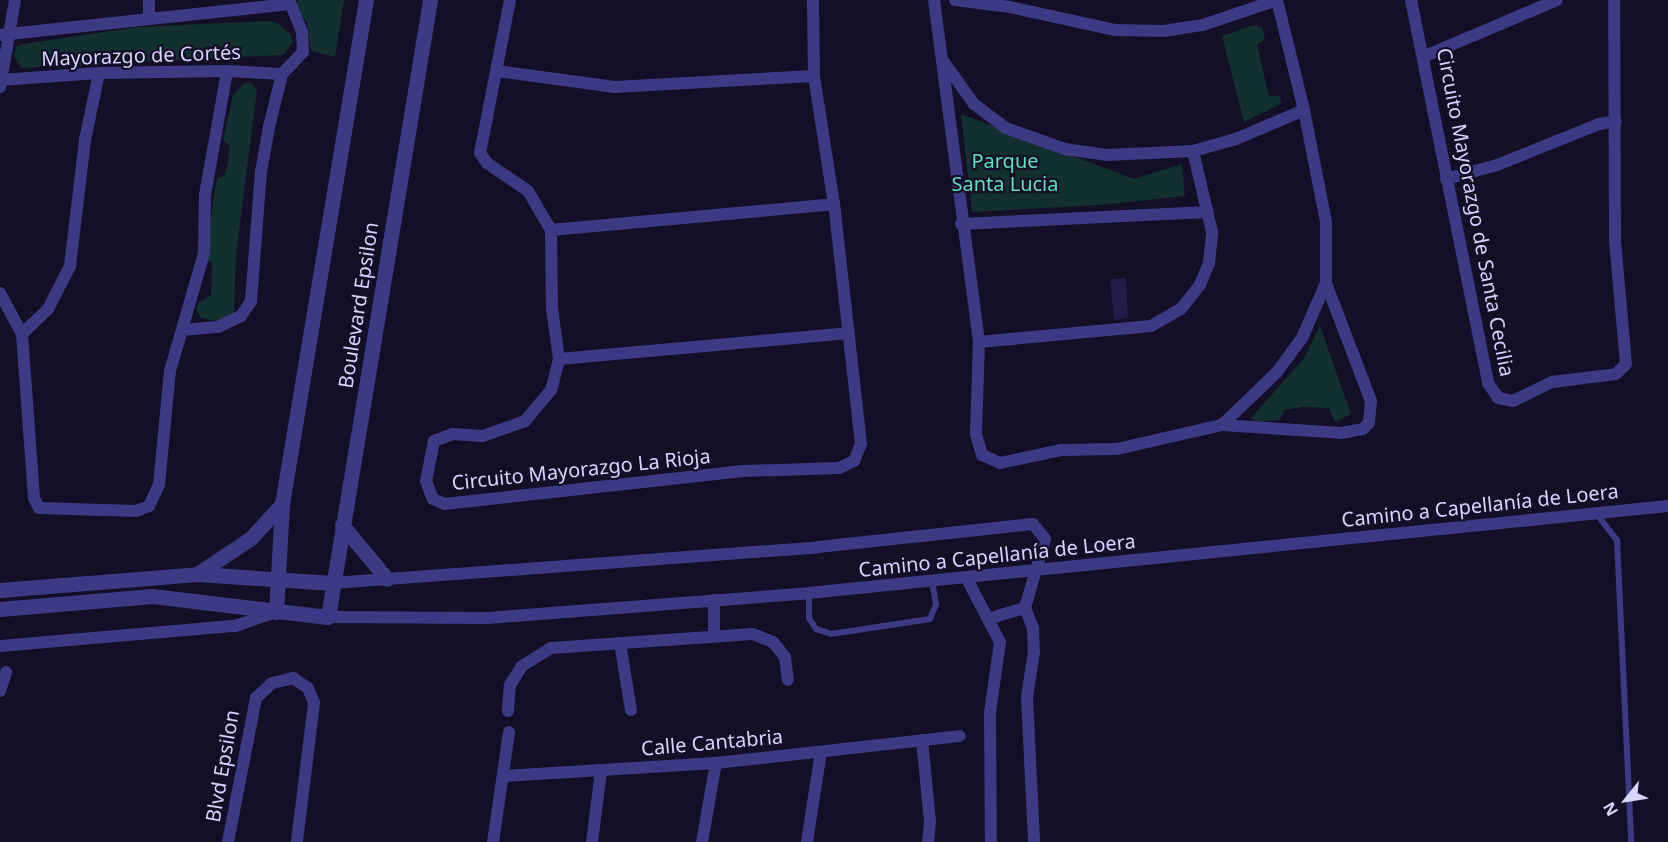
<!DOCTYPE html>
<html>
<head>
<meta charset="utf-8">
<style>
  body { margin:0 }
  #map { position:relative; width:1668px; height:842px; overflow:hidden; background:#130f26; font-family:"Noto Sans",sans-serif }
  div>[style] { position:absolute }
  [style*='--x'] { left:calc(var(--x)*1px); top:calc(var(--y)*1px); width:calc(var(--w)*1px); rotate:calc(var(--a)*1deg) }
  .green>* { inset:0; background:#12302f }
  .building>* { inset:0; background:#241b47 }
  .service>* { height:6px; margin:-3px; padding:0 3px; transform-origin:3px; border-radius:3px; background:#3d3a85 }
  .minor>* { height:12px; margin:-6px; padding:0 6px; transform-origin:6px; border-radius:6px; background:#3d3a85 }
  .tertiary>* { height:15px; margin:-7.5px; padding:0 7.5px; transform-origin:7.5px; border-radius:7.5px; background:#3d3a85 }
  span { translate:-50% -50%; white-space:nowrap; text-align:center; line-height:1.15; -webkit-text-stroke:4.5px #130f26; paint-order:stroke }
  .street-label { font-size:20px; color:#d9d4ff }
  .park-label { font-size:20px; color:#5fe0c0 }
  .north { position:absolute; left:1596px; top:770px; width:60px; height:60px; -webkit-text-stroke:4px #130f26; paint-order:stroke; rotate:240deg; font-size:16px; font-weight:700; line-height:24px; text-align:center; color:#d9d4ff }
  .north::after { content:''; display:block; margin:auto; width:21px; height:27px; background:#d9d4ff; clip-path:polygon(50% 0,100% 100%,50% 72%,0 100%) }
</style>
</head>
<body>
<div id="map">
  <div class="green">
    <div style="clip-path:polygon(298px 0,344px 0,335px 57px,311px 51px,307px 22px,296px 9px)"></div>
    <div style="clip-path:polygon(266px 21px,276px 22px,290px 34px,293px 42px,283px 55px,21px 68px,14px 56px,16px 47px,23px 44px,137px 27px)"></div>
    <div style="clip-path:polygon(1254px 25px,1262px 27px,1265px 39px,1257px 45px,1269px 96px,1280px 96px,1281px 104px,1244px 122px,1222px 36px)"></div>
    <div style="clip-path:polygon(245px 83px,251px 83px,257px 90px,236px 255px,234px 313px,218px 321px,201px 318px,196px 309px,198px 303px,211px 295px,212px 263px,206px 260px,213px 201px,217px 178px,224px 176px,227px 167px,230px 146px,223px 140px,233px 95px)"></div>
    <div style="clip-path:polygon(961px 114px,1134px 179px,1182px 164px,1185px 196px,1101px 205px,972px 212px)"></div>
    <div style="clip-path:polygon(1320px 326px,1351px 414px,1335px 422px,1329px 408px,1303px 407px,1284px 410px,1280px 420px,1255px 422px,1251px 418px,1304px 358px)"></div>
  </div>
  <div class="building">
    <div style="clip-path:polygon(1126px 278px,1128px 318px,1114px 320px,1110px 279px)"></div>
  </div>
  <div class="service">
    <div style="--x:1595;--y:512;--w:36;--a:52"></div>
    <div style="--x:1617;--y:540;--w:302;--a:87.3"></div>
    <div style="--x:809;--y:593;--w:25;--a:90"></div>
    <div style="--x:809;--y:618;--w:13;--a:58"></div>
    <div style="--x:816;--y:629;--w:16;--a:18"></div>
    <div style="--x:831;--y:634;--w:100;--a:-8.6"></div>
    <div style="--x:930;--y:619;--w:16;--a:-68"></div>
    <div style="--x:936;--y:604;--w:22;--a:-100"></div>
  </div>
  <div class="minor">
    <div style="--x:510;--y:0;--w:156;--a:101.1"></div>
    <div style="--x:480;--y:153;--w:12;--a:55"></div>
    <div style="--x:487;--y:163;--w:50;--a:34.3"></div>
    <div style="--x:528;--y:191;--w:45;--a:59.5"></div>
    <div style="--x:551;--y:230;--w:78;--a:89.3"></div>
    <div style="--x:552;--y:308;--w:51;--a:82.2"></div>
    <div style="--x:559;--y:359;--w:32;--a:104"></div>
    <div style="--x:551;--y:390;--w:40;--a:130"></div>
    <div style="--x:525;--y:421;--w:45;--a:160.3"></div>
    <div style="--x:483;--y:436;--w:30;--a:-176"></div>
    <div style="--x:453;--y:434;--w:20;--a:160"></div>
    <div style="--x:434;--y:441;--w:41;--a:101.3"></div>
    <div style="--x:426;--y:481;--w:19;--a:69"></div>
    <div style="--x:433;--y:499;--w:13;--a:23"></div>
    <div style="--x:445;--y:504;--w:300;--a:-6.3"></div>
    <div style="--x:743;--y:471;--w:96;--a:-1.8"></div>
    <div style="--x:839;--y:468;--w:17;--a:-25"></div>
    <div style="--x:854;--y:461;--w:18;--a:-68"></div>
    <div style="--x:861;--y:444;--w:242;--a:-96.4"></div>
    <div style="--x:834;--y:204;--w:130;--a:-98.9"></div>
    <div style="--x:814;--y:76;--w:76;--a:-90.8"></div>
    <div style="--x:934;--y:0;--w:345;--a:82.5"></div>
    <div style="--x:979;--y:342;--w:92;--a:91.9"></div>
    <div style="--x:976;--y:434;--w:22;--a:74"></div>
    <div style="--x:982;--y:455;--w:20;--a:24"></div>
    <div style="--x:1000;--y:463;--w:62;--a:-12"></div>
    <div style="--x:1061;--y:450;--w:56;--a:-1"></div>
    <div style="--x:1117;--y:449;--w:108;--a:-12.9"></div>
    <div style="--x:1222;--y:425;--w:119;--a:3.8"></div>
    <div style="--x:1341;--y:433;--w:22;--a:-10"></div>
    <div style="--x:1363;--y:429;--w:8;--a:-45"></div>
    <div style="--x:1369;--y:423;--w:22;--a:-85"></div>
    <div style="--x:1371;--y:401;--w:126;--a:-110.9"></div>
    <div style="--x:1326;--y:283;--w:61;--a:-90"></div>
    <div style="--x:1326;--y:222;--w:114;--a:-101.1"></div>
    <div style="--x:1304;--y:110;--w:113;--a:-103.8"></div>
    <div style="--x:955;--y:0;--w:55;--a:7.3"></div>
    <div style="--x:1010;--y:7;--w:107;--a:12.4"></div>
    <div style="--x:1115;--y:30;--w:49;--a:1.2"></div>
    <div style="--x:1164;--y:31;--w:39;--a:-9"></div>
    <div style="--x:1203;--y:25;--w:78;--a:-18.7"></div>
    <div style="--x:1411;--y:0;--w:391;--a:78.6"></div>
    <div style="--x:1488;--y:383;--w:18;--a:56"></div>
    <div style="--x:1498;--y:398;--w:15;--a:11"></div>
    <div style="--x:1513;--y:401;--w:43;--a:-26"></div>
    <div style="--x:1552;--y:382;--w:64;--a:-7.1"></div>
    <div style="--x:1616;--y:374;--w:14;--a:-45"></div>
    <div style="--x:1626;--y:364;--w:124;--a:-95.1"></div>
    <div style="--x:1615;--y:240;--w:240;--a:-90.2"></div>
    <div style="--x:149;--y:16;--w:16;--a:-90"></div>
    <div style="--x:0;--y:35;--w:291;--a:-6.1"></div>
    <div style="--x:1425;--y:56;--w:143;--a:-23"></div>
    <div style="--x:943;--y:61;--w:53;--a:54.2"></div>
    <div style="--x:974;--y:104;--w:40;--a:37"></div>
    <div style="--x:1006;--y:128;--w:63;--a:19.6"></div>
    <div style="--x:1065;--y:149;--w:42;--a:8.1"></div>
    <div style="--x:1107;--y:155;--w:86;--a:-2.7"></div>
    <div style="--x:1193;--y:151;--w:45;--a:-15.6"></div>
    <div style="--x:1236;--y:139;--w:74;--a:-23.1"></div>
    <div style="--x:497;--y:71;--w:119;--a:7.7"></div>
    <div style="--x:615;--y:87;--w:199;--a:-3.2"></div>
    <div style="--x:0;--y:80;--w:99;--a:-4"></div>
    <div style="--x:99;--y:73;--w:128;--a:-0.9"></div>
    <div style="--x:227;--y:71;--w:55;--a:3.1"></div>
    <div style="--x:0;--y:87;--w:88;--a:-80.2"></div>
    <div style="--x:1446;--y:179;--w:53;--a:-15.4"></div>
    <div style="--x:1497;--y:165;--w:110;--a:-21.9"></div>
    <div style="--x:1599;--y:124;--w:17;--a:-10"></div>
    <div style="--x:961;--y:224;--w:247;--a:-2.8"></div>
    <div style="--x:551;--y:230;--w:284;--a:-5.2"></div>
    <div style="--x:0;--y:293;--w:47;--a:61.8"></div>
    <div style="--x:22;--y:334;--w:164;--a:85.8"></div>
    <div style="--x:34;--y:498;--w:11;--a:63"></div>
    <div style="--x:39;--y:508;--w:97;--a:1.8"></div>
    <div style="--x:136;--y:511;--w:14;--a:-21"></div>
    <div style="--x:149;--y:506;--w:23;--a:-65"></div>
    <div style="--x:159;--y:485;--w:115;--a:-84.5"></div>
    <div style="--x:170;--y:371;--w:123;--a:-73.9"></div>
    <div style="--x:204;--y:253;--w:58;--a:-89"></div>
    <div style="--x:205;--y:195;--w:126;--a:-79.9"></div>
    <div style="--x:182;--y:330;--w:36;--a:-5"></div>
    <div style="--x:218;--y:327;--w:25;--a:-26"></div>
    <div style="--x:241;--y:316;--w:18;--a:-56"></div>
    <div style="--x:251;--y:301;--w:129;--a:-85.6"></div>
    <div style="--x:261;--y:172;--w:46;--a:-79.9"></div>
    <div style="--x:269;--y:127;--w:55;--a:-76.2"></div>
    <div style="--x:282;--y:74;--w:30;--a:-46"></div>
    <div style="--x:303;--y:52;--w:20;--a:-93"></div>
    <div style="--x:302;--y:32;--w:35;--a:-112"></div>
    <div style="--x:22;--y:334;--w:36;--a:-44"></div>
    <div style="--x:48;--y:309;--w:48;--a:-62.9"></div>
    <div style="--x:70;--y:266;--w:127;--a:-83.2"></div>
    <div style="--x:85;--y:140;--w:68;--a:-78.2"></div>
    <div style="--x:979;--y:342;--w:173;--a:-5.3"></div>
    <div style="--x:1151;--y:326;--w:34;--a:-30"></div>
    <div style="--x:1181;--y:309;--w:31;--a:-52"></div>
    <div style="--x:1200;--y:285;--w:24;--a:-68"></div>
    <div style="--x:1209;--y:263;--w:31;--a:-84"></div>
    <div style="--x:1212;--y:232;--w:83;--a:-103.2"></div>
    <div style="--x:559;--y:359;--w:291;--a:-5.1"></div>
    <div style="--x:1222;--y:425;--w:76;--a:-43.9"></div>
    <div style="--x:1277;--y:372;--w:42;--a:-53.7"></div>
    <div style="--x:1302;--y:338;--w:60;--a:-66.4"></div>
    <div style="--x:967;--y:579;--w:71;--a:62.4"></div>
    <div style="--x:1000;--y:642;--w:71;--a:98.1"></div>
    <div style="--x:990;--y:712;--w:130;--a:89.6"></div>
    <div style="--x:333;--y:583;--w:486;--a:-4.2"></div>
    <div style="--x:818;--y:547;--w:216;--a:-6.1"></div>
    <div style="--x:1033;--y:524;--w:19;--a:51"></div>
    <div style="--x:1045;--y:539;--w:72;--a:106.2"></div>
    <div style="--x:1025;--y:608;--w:22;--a:68"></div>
    <div style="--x:1033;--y:628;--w:24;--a:88"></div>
    <div style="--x:1034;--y:652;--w:46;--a:98.8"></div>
    <div style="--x:1027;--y:697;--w:145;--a:87.2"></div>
    <div style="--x:714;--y:600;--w:36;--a:90"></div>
    <div style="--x:328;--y:617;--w:159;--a:0.4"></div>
    <div style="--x:487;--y:618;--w:323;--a:-4.4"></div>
    <div style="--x:809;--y:593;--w:863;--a:-5.78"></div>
    <div style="--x:988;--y:619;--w:39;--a:-17"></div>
    <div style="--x:620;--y:643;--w:68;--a:80.7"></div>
    <div style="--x:0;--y:646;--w:236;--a:-4.9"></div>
    <div style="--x:235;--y:626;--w:43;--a:-18.9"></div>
    <div style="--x:0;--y:691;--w:20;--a:-72"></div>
    <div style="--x:508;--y:711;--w:26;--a:-86"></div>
    <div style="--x:510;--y:685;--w:22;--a:-58"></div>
    <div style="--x:522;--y:666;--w:34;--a:-32"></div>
    <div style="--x:551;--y:648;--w:202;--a:-4"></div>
    <div style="--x:753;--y:634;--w:22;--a:22"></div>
    <div style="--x:773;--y:642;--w:19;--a:51"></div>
    <div style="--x:785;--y:657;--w:23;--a:83"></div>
    <div style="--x:922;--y:740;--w:81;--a:84.4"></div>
    <div style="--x:930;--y:821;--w:21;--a:95"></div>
    <div style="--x:504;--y:776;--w:212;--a:-3.5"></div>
    <div style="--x:716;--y:763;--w:245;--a:-6.3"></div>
    <div style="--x:228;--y:842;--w:147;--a:-79"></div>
    <div style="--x:256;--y:698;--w:22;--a:-43"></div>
    <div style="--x:272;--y:683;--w:22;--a:-13"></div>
    <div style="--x:293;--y:678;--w:18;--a:34"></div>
    <div style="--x:308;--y:688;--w:16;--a:68"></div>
    <div style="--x:314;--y:703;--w:140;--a:97"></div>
    <div style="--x:493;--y:842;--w:111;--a:-81.7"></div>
    <div style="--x:592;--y:842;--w:72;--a:-82.8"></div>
    <div style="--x:702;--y:842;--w:80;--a:-80"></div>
    <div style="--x:807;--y:842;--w:91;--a:-81.2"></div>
  </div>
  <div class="tertiary">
    <div style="--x:342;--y:525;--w:70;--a:50.2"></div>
    <div style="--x:197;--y:574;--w:65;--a:-33.7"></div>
    <div style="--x:251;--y:538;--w:46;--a:-47.6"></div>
    <div style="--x:0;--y:590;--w:198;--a:-4.6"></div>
    <div style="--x:197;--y:574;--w:136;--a:3.8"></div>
    <div style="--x:0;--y:609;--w:153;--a:-4.9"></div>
    <div style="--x:152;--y:596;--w:177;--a:6.8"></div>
    <div style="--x:328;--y:617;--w:625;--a:-80.61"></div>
    <div style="--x:276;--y:612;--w:108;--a:-86.8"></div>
    <div style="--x:282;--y:504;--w:511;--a:-80.54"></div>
  </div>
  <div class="street-label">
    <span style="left:141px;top:55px;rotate:-2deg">Mayorazgo de Cortés</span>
    <span style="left:1476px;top:212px;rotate:79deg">Circuito Mayorazgo de Santa Cecilia</span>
    <span style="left:358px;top:305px;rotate:-81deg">Boulevard Epsilon</span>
    <span style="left:581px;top:469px;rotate:-6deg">Circuito Mayorazgo La Rioja</span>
    <span style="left:1480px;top:505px;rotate:-6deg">Camino a Capellanía de Loera</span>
    <span style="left:997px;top:555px;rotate:-6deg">Camino a Capellanía de Loera</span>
    <span style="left:712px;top:742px;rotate:-5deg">Calle Cantabria</span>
    <span style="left:222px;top:766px;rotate:-80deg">Blvd Epsilon</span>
  </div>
  <div class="park-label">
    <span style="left:1005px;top:172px">Parque<br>Santa Lucia</span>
  </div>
  <div class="north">N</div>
</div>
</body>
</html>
